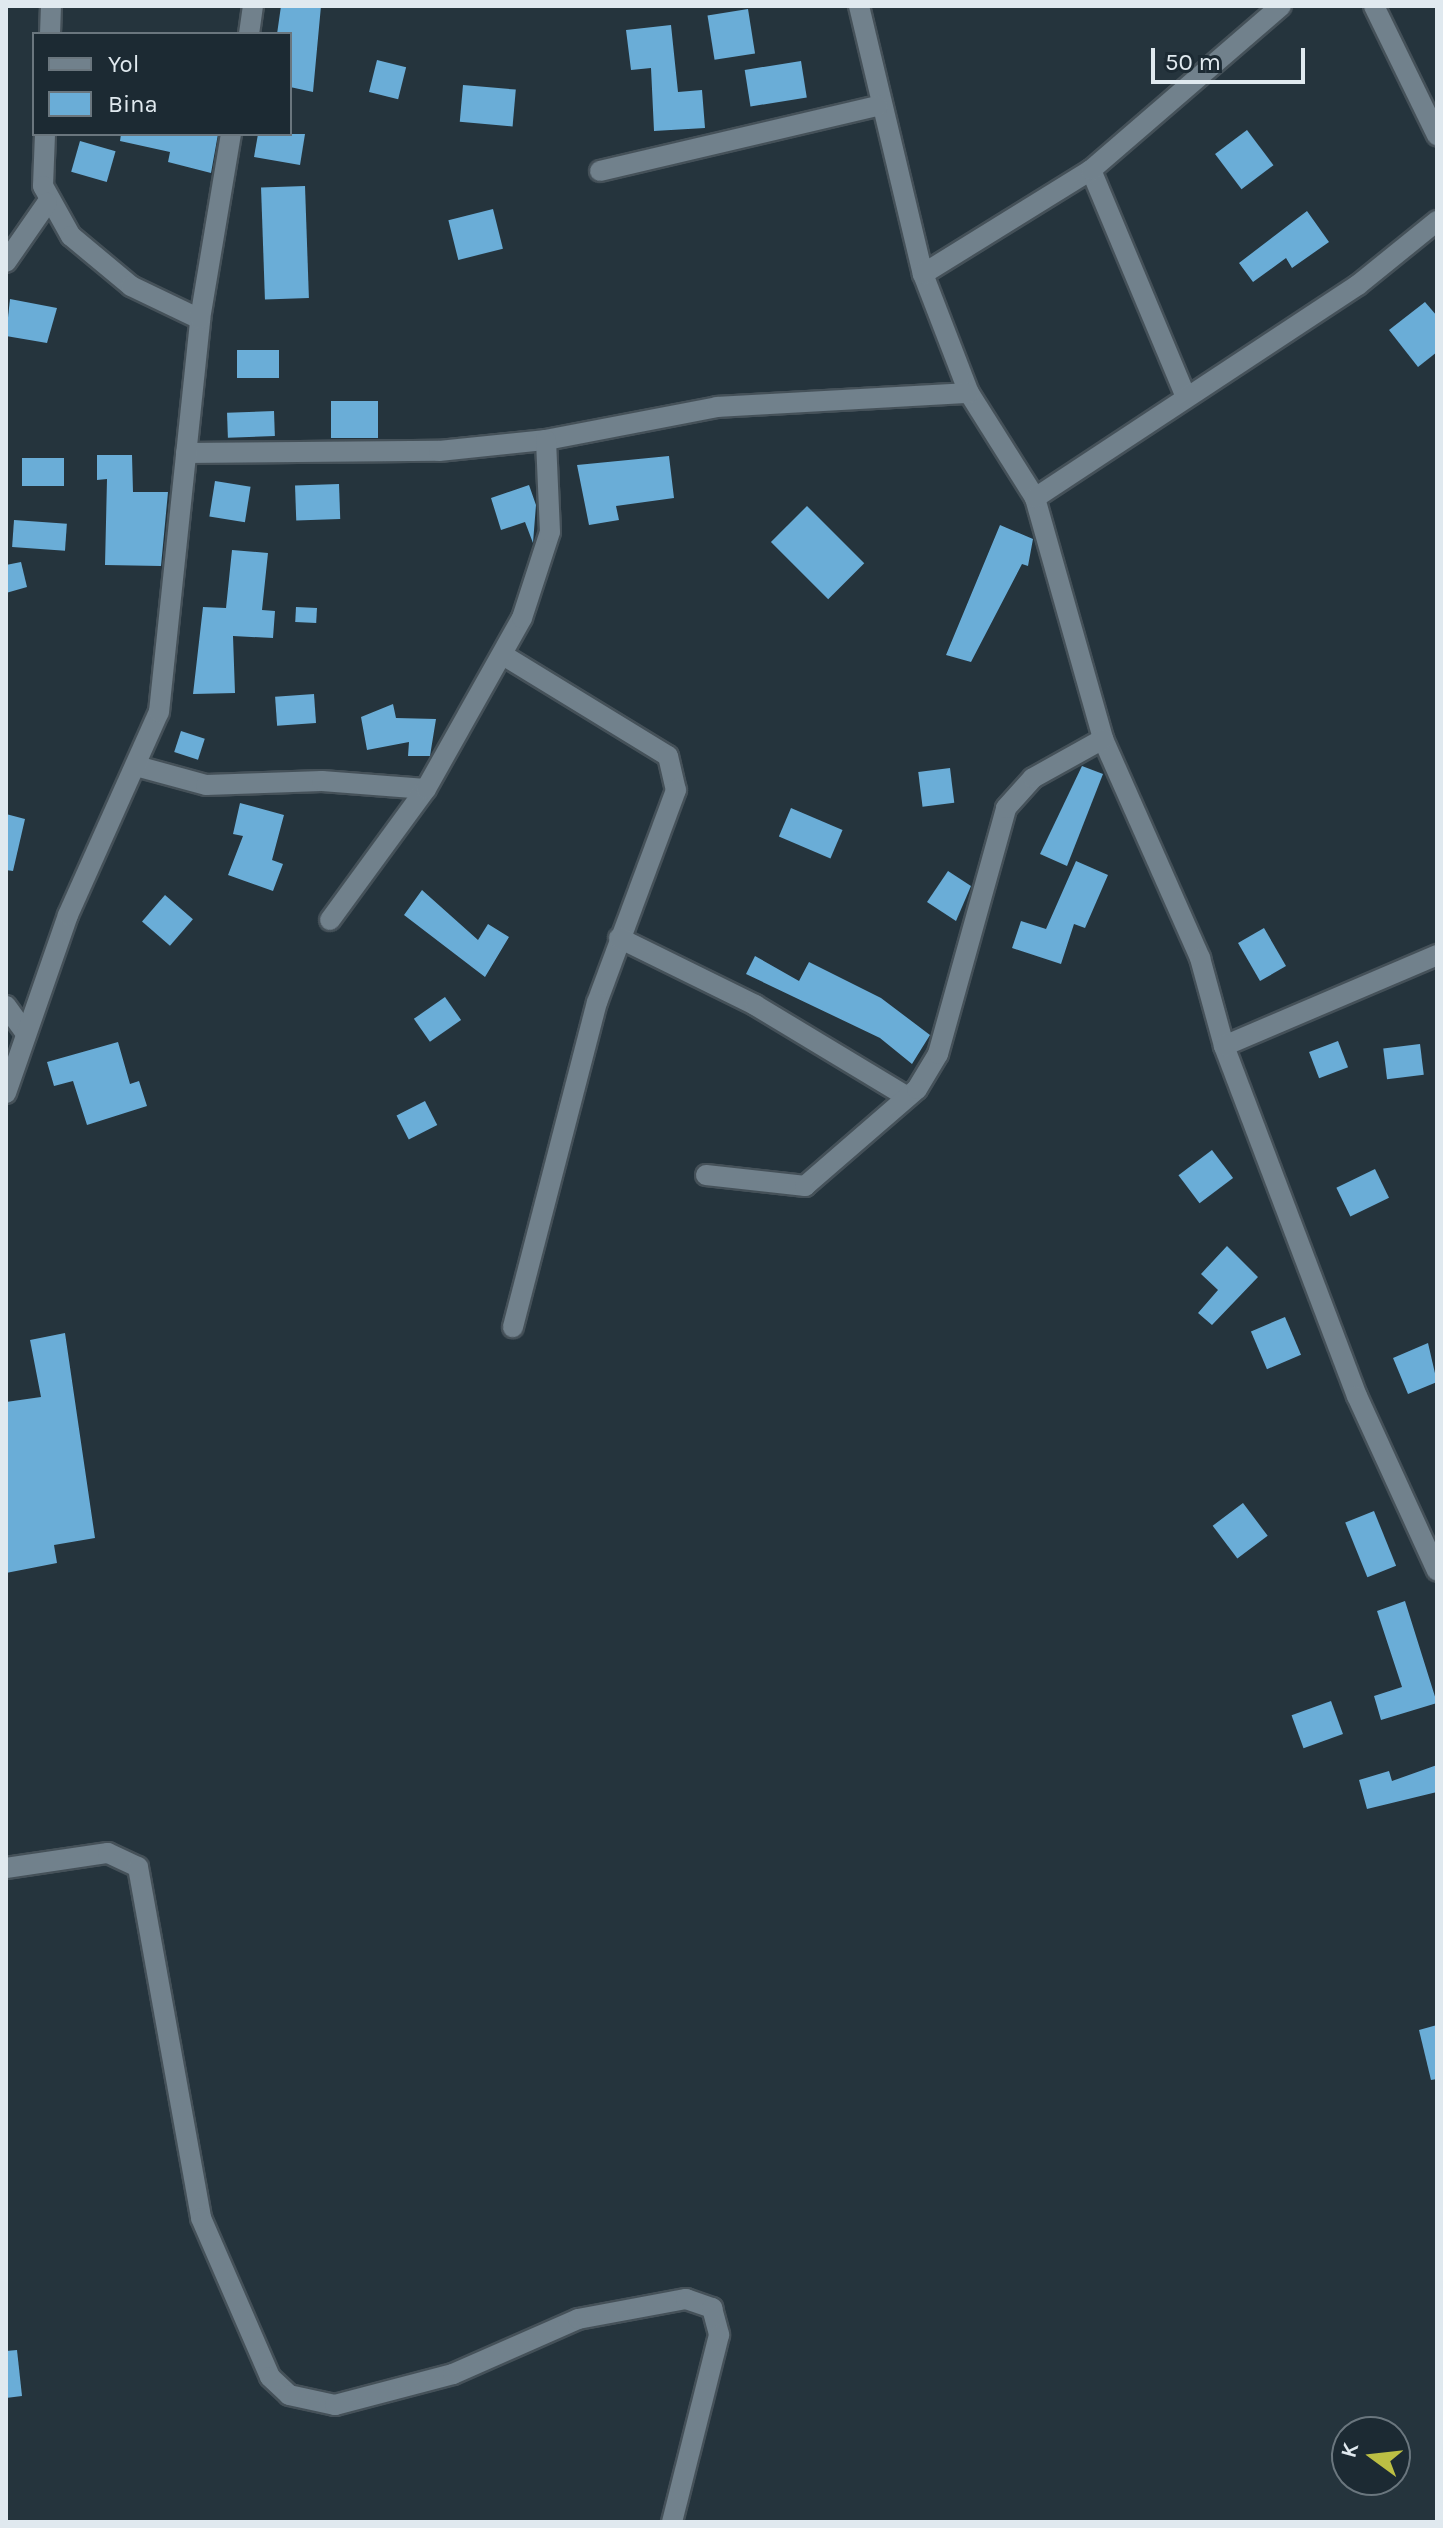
<!DOCTYPE html>
<html>
<head>
<meta charset="utf-8">
<style>
  body { margin:0 }
  #map { position:relative; width:1443px; height:2528px; overflow:hidden; background:#25343d; font-family:Karla,sans-serif }
  div>[style] { position:absolute }
  [style*='--x'] { left:calc(var(--x)*1px); top:calc(var(--y)*1px); width:calc(var(--w)*1px); rotate:calc(var(--a)*1deg) }
  .building>* { inset:0; background:#6aadd7; transform-origin:0 0 }
  .roads { filter:drop-shadow(2px 0 #455159) drop-shadow(-2px 0 #455159) drop-shadow(0 2px #455159) drop-shadow(0 -2px #455159) }
  .minor>* { height:20px; margin:-10px; padding:0 10px; transform-origin:10px; border-radius:10px; background:#71818c }
  span { translate:-50% -50%; white-space:nowrap; text-align:center; line-height:1.15; -webkit-text-stroke:8px #1c2a33; paint-order:stroke }
  .frame { position:absolute; inset:0; border:8px solid #e0e9ef; pointer-events:none }
  .legend { position:absolute; left:32px; top:32px; width:260px; height:104px; box-sizing:border-box; background:#1c2a33; border:2px solid #6a767e; margin:0; padding:10px 14px; list-style:none; font-size:24px; color:#e0e9ef }
  .legend li { display:flex; align-items:center; gap:16px; height:40px }
  .legend b { width:40px; border:2px solid #6a767e }
  .north { position:absolute; left:1331px; top:2416px; width:80px; height:80px; box-sizing:border-box; background:#1c2a33; border:2px solid #6a767e; border-radius:50%; rotate:285deg; font-size:22px; font-weight:700; line-height:32px; text-align:center; color:#e0e9ef }
  .north::after { content:''; display:block; margin:auto; width:28px; height:36px; background:#bcbf44; clip-path:polygon(50% 0,100% 100%,50% 72%,0 100%) }
  .scale { position:absolute; left:1151px; top:48px; width:154px; height:36px; box-sizing:border-box; border:4px solid #e0e9ef; border-top:0; padding-left:10px; font-size:24px; line-height:28px; white-space:nowrap; color:#e0e9ef; -webkit-text-stroke:6px #1c2a33; paint-order:stroke }
</style>
</head>
<body>
<div id="map">
  <div class="building">
    <div style="clip-path:polygon(281px 6px,321px 6px,313px 92px,290px 87px,290px 34px,277px 34px)"></div>
    <div style="left:748px;top:9px;width:45px;height:41px;rotate:81deg"></div>
    <div style="clip-path:polygon(671px 25px,678px 92px,702px 90px,705px 128px,654px 131px,651px 68px,631px 70px,626px 30px)"></div>
    <div style="left:377px;top:60px;width:30px;height:33px;rotate:14deg"></div>
    <div style="left:801px;top:61px;width:37px;height:57px;rotate:81deg"></div>
    <div style="left:463px;top:85px;width:53px;height:37px;rotate:5deg"></div>
    <div style="left:1247px;top:130px;width:44px;height:40px;rotate:53deg"></div>
    <div style="clip-path:polygon(121px 134px,218px 134px,211px 173px,168px 162px,170px 152px,120px 141px)"></div>
    <div style="clip-path:polygon(258px 134px,305px 134px,300px 165px,254px 157px)"></div>
    <div style="left:80px;top:141px;width:37px;height:32px;rotate:16deg"></div>
    <div style="left:305px;top:186px;width:112px;height:44px;rotate:88deg"></div>
    <div style="left:493px;top:209px;width:41px;height:46px;rotate:76deg"></div>
    <div style="clip-path:polygon(1307px 211px,1329px 242px,1292px 268px,1286px 258px,1253px 282px,1239px 263px)"></div>
    <div style="clip-path:polygon(10px 299px,57px 308px,47px 343px,6px 336px)"></div>
    <div style="clip-path:polygon(1425px 302px,1437px 316px,1437px 352px,1418px 367px,1389px 330px)"></div>
    <div style="left:237px;top:350px;width:42px;height:28px"></div>
    <div style="left:378px;top:401px;width:37px;height:47px;rotate:90deg"></div>
    <div style="left:274px;top:411px;width:25px;height:47px;rotate:88deg"></div>
    <div style="clip-path:polygon(97px 455px,132px 455px,133px 492px,168px 492px,161px 566px,105px 565px,107px 479px,97px 480px)"></div>
    <div style="clip-path:polygon(669px 456px,674px 498px,616px 506px,619px 520px,589px 525px,577px 465px)"></div>
    <div style="left:22px;top:458px;width:42px;height:28px"></div>
    <div style="left:215px;top:481px;width:36px;height:36px;rotate:9deg"></div>
    <div style="left:339px;top:484px;width:35px;height:44px;rotate:88deg"></div>
    <div style="clip-path:polygon(529px 485px,536px 505px,533px 543px,525px 522px,501px 530px,491px 498px)"></div>
    <div style="left:807px;top:506px;width:81px;height:51px;rotate:45deg"></div>
    <div style="left:14px;top:520px;width:53px;height:27px;rotate:4deg"></div>
    <div style="clip-path:polygon(1000px 525px,1033px 539px,1028px 566px,1022px 564px,971px 662px,946px 655px)"></div>
    <div style="clip-path:polygon(232px 550px,268px 553px,262px 610px,275px 611px,273px 638px,233px 636px,235px 693px,193px 694px,203px 607px,226px 608px)"></div>
    <div style="clip-path:polygon(21px 562px,27px 587px,6px 593px,6px 565px)"></div>
    <div style="left:296px;top:607px;width:21px;height:15px;rotate:3deg"></div>
    <div style="left:314px;top:694px;width:29px;height:39px;rotate:86deg"></div>
    <div style="clip-path:polygon(393px 704px,396px 718px,436px 719px,430px 756px,408px 756px,409px 742px,367px 750px,361px 717px)"></div>
    <div style="left:181px;top:731px;width:25px;height:22px;rotate:18deg"></div>
    <div style="clip-path:polygon(1082px 766px,1103px 774px,1067px 866px,1040px 854px)"></div>
    <div style="left:950px;top:768px;width:35px;height:32px;rotate:83deg"></div>
    <div style="clip-path:polygon(240px 803px,284px 815px,272px 860px,283px 864px,273px 891px,228px 875px,243px 836px,233px 834px)"></div>
    <div style="left:791px;top:808px;width:56px;height:31px;rotate:23deg"></div>
    <div style="clip-path:polygon(6px 814px,25px 819px,13px 871px,6px 870px)"></div>
    <div style="clip-path:polygon(1076px 861px,1108px 875px,1085px 928px,1074px 924px,1061px 964px,1012px 948px,1021px 921px,1046px 929px)"></div>
    <div style="clip-path:polygon(948px 871px,971px 886px,956px 921px,927px 902px)"></div>
    <div style="clip-path:polygon(422px 890px,478px 940px,488px 924px,509px 937px,485px 977px,404px 915px)"></div>
    <div style="left:165px;top:895px;width:37px;height:35px;rotate:41deg"></div>
    <div style="left:1264px;top:928px;width:44px;height:30px;rotate:60deg"></div>
    <div style="clip-path:polygon(755px 956px,799px 981px,809px 962px,881px 998px,930px 1035px,912px 1064px,880px 1038px,746px 974px)"></div>
    <div style="left:445px;top:997px;width:28px;height:38px;rotate:55deg"></div>
    <div style="left:1338px;top:1041px;width:28px;height:31px;rotate:69deg"></div>
    <div style="clip-path:polygon(118px 1042px,130px 1084px,139px 1081px,147px 1106px,87px 1125px,73px 1081px,54px 1086px,47px 1062px)"></div>
    <div style="left:1420px;top:1044px;width:31px;height:37px;rotate:83deg"></div>
    <div style="left:425px;top:1101px;width:27px;height:32px;rotate:63deg"></div>
    <div style="left:1212px;top:1150px;width:35px;height:42px;rotate:53deg"></div>
    <div style="left:1375px;top:1169px;width:32px;height:43px;rotate:64deg"></div>
    <div style="clip-path:polygon(1227px 1246px,1258px 1277px,1212px 1325px,1198px 1313px,1218px 1290px,1201px 1274px)"></div>
    <div style="left:1285px;top:1317px;width:41px;height:37px;rotate:67deg"></div>
    <div style="clip-path:polygon(65px 1333px,95px 1538px,54px 1545px,57px 1563px,6px 1573px,6px 1402px,41px 1397px,30px 1340px)"></div>
    <div style="clip-path:polygon(1428px 1343px,1437px 1382px,1408px 1394px,1393px 1358px)"></div>
    <div style="left:1243px;top:1503px;width:41px;height:38px;rotate:53deg"></div>
    <div style="left:1374px;top:1511px;width:59px;height:31px;rotate:68deg"></div>
    <div style="clip-path:polygon(1405px 1601px,1437px 1703px,1381px 1720px,1374px 1696px,1402px 1687px,1377px 1611px)"></div>
    <div style="left:1331px;top:1701px;width:35px;height:42px;rotate:70deg"></div>
    <div style="clip-path:polygon(1437px 1765px,1437px 1792px,1367px 1809px,1359px 1780px,1389px 1771px,1392px 1781px)"></div>
    <div style="clip-path:polygon(1437px 2025px,1437px 2079px,1431px 2080px,1419px 2030px)"></div>
    <div style="clip-path:polygon(17px 2350px,22px 2396px,6px 2398px,6px 2351px)"></div>
  </div>
  <div class="roads">
    <div class="minor">
      <div style="--x:859;--y:6;--w:276;--a:76.6"></div>
      <div style="--x:923;--y:274;--w:128;--a:68.9"></div>
      <div style="--x:969;--y:393;--w:124;--a:57.8"></div>
      <div style="--x:1035;--y:498;--w:250;--a:74.2"></div>
      <div style="--x:1103;--y:739;--w:240;--a:66.1"></div>
      <div style="--x:1200;--y:958;--w:91;--a:74.7"></div>
      <div style="--x:1224;--y:1046;--w:374;--a:69.2"></div>
      <div style="--x:1357;--y:1396;--w:192;--a:65.4"></div>
      <div style="--x:1374;--y:6;--w:144;--a:64"></div>
      <div style="--x:50;--y:34;--w:28;--a:-88"></div>
      <div style="--x:249;--y:34;--w:28;--a:-82"></div>
      <div style="--x:45;--y:134;--w:52;--a:92.2"></div>
      <div style="--x:43;--y:186;--w:57;--a:60.8"></div>
      <div style="--x:71;--y:236;--w:78;--a:39.8"></div>
      <div style="--x:131;--y:286;--w:76;--a:25.6"></div>
      <div style="--x:1091;--y:170;--w:246;--a:67.3"></div>
      <div style="--x:600;--y:171;--w:285;--a:-13.2"></div>
      <div style="--x:6;--y:262;--w:72;--a:-55.2"></div>
      <div style="--x:923;--y:274;--w:198;--a:-31.8"></div>
      <div style="--x:1091;--y:170;--w:251;--a:-40.8"></div>
      <div style="--x:186;--y:453;--w:253;--a:-0.5"></div>
      <div style="--x:439;--y:451;--w:108;--a:-5.9"></div>
      <div style="--x:546;--y:440;--w:174;--a:-10.9"></div>
      <div style="--x:717;--y:407;--w:252;--a:-3.2"></div>
      <div style="--x:1035;--y:498;--w:387;--a:-33.4"></div>
      <div style="--x:1358;--y:285;--w:102;--a:-39"></div>
      <div style="--x:503;--y:655;--w:193;--a:31.5"></div>
      <div style="--x:668;--y:756;--w:35;--a:77"></div>
      <div style="--x:676;--y:790;--w:226;--a:110.4"></div>
      <div style="--x:597;--y:1002;--w:336;--a:104.5"></div>
      <div style="--x:140;--y:767;--w:68;--a:15.3"></div>
      <div style="--x:206;--y:785;--w:116;--a:-2"></div>
      <div style="--x:322;--y:781;--w:104;--a:4.4"></div>
      <div style="--x:330;--y:920;--w:162;--a:-53.8"></div>
      <div style="--x:426;--y:789;--w:196;--a:-60.7"></div>
      <div style="--x:522;--y:618;--w:90;--a:-72"></div>
      <div style="--x:550;--y:532;--w:92;--a:-92.5"></div>
      <div style="--x:619;--y:938;--w:152;--a:26.2"></div>
      <div style="--x:755;--y:1005;--w:176;--a:31.1"></div>
      <div style="--x:6;--y:1006;--w:34;--a:54"></div>
      <div style="--x:1224;--y:1046;--w:232;--a:-23.1"></div>
      <div style="--x:6;--y:1093;--w:188;--a:-70.8"></div>
      <div style="--x:68;--y:915;--w:222;--a:-65.9"></div>
      <div style="--x:159;--y:712;--w:395;--a:-84"></div>
      <div style="--x:200;--y:319;--w:188;--a:-80.5"></div>
      <div style="--x:706;--y:1175;--w:100;--a:6.3"></div>
      <div style="--x:805;--y:1186;--w:148;--a:-40.9"></div>
      <div style="--x:917;--y:1089;--w:41;--a:-59"></div>
      <div style="--x:938;--y:1054;--w:255;--a:-74.5"></div>
      <div style="--x:1006;--y:808;--w:40;--a:-48"></div>
      <div style="--x:1033;--y:778;--w:80;--a:-29.1"></div>
      <div style="--x:6;--y:1868;--w:103;--a:-8.4"></div>
      <div style="--x:108;--y:1853;--w:33;--a:25"></div>
      <div style="--x:138;--y:1867;--w:357;--a:79.8"></div>
      <div style="--x:201;--y:2218;--w:173;--a:66.5"></div>
      <div style="--x:270;--y:2377;--w:26;--a:43"></div>
      <div style="--x:289;--y:2395;--w:47;--a:12.3"></div>
      <div style="--x:335;--y:2405;--w:122;--a:-14.7"></div>
      <div style="--x:453;--y:2374;--w:137;--a:-23.7"></div>
      <div style="--x:578;--y:2319;--w:110;--a:-10.5"></div>
      <div style="--x:686;--y:2299;--w:28;--a:19"></div>
      <div style="--x:712;--y:2308;--w:28;--a:75"></div>
      <div style="--x:719;--y:2335;--w:193;--a:104.1"></div>
    </div>
  </div>
  <div class="frame"></div>
  <ul class="legend">
  <li><b style="height:10px;background:#71818c"></b>Yol</li>
  <li><b style="height:22px;background:#6aadd7"></b>Bina</li>
  </ul>
  <div class="north">K</div>
  <div class="scale">50 m</div>
</div>
</body>
</html>
